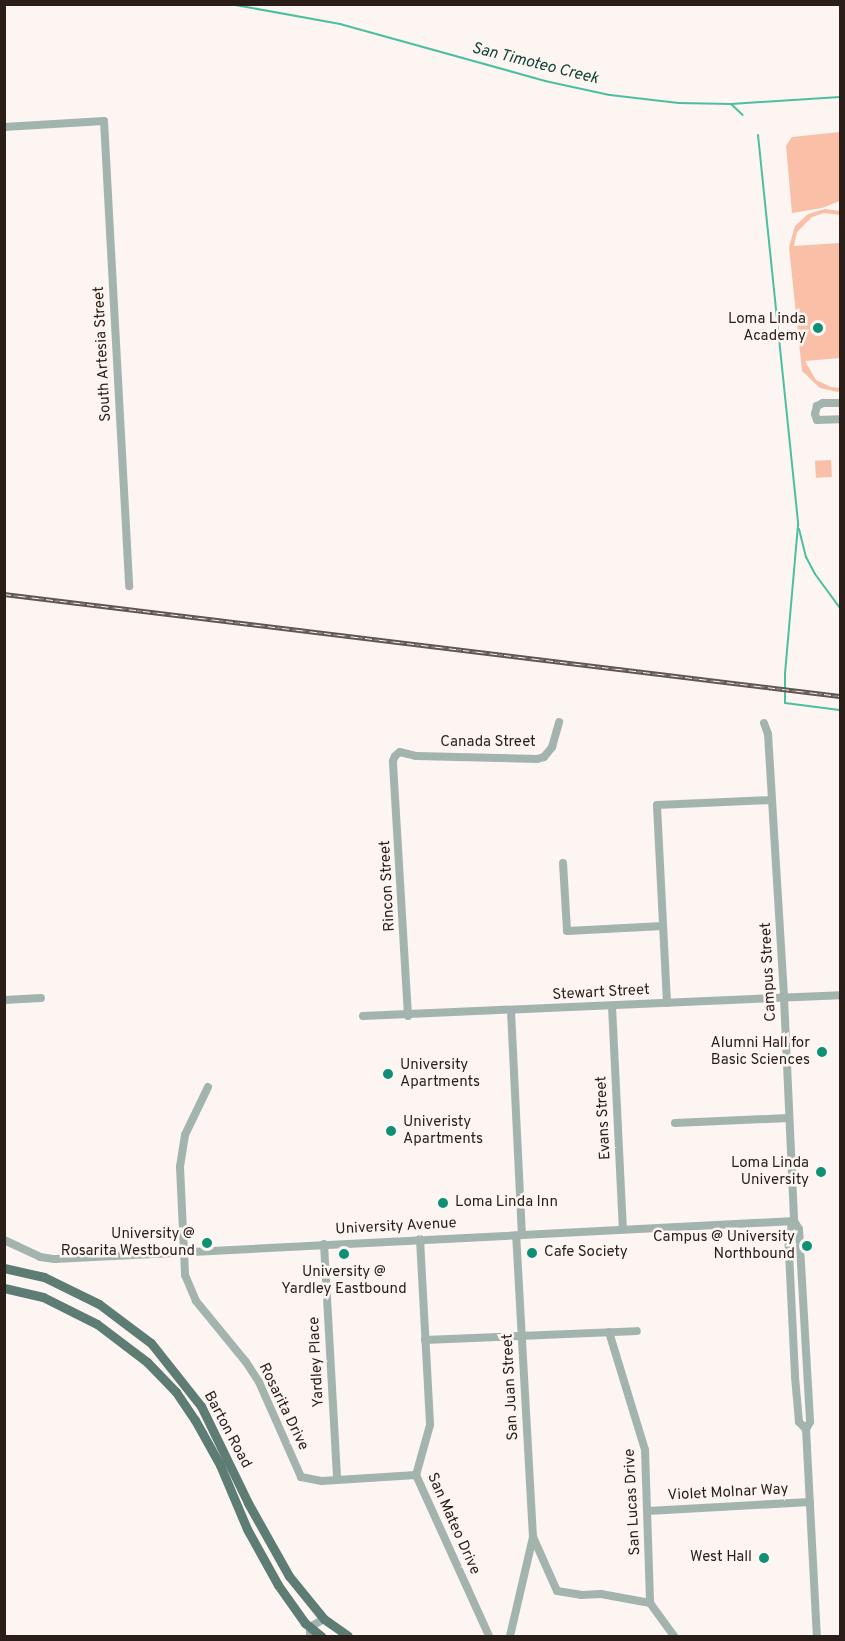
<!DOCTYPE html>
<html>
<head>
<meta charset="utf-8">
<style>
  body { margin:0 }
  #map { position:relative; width:845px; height:1641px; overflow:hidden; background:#fcf5f2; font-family:Overpass,sans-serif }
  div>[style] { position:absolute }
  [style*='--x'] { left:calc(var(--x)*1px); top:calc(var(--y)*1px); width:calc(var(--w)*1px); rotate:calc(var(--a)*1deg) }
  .green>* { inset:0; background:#f9c0a7; transform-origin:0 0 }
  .stream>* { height:2px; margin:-1px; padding:0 1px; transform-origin:1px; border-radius:1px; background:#4cbfa3 }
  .minor>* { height:8px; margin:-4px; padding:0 4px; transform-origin:4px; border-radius:4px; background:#a3b4af }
  .major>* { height:9px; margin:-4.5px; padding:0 4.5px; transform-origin:4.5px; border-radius:4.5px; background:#5d7c73 }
  .rail>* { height:4.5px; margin-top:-2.25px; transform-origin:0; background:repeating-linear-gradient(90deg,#fcf5f2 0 7px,#605550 0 14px); box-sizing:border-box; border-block:2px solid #605550 }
  .dots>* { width:16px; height:16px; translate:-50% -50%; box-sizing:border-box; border:3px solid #fcf5f2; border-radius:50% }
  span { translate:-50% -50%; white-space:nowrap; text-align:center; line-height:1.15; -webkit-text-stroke:5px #fcf5f2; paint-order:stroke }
  .poi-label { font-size:15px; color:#2b1e19 }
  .right { translate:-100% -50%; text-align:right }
  .left { translate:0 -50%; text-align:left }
  .street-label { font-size:15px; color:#2b1e19 }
  .water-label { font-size:16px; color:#134539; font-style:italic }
  .frame { position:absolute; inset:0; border:6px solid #2b1e19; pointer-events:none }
</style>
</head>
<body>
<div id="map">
  <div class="green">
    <div style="clip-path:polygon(840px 132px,840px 201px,822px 208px,792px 213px,786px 146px,792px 137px)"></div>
    <div style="clip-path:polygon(825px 209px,840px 211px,840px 215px,824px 213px,812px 217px,797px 232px,794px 246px,840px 243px,840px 358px,805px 361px,816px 380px,831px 387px,840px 388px,838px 392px,820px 388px,802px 371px,789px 247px,795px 226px,808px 214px)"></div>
    <div style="left:831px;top:460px;width:17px;height:16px;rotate:87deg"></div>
  </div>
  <div class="stream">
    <div style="--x:230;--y:4;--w:112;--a:10.3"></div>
    <div style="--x:340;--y:24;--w:213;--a:15.5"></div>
    <div style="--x:545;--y:81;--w:66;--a:12.2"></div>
    <div style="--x:610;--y:95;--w:69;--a:6.6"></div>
    <div style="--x:679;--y:103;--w:52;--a:1.1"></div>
    <div style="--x:731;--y:104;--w:109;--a:-3.7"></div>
    <div style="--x:731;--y:104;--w:16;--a:43"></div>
    <div style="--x:758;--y:135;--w:392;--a:84.1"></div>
    <div style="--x:798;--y:525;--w:149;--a:95"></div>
    <div style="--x:785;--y:673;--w:30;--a:90"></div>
    <div style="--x:785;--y:703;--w:55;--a:7.3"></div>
    <div style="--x:799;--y:529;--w:29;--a:76"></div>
    <div style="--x:806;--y:557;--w:19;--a:62"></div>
    <div style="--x:815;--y:574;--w:42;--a:53.7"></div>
  </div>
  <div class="minor">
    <div style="--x:4;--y:127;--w:100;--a:-3.4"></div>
    <div style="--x:104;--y:121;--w:466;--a:86.9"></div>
    <div style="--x:840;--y:403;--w:17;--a:180"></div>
    <div style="--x:823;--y:403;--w:7;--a:153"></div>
    <div style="--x:817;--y:406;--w:8;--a:104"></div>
    <div style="--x:815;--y:414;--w:6;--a:72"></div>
    <div style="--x:817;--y:420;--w:23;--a:-2"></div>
    <div style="--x:764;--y:723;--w:12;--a:70"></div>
    <div style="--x:768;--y:734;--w:264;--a:86.5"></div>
    <div style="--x:784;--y:998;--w:223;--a:87.4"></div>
    <div style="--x:794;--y:1221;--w:13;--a:119"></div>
    <div style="--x:788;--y:1232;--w:145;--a:87.2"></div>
    <div style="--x:795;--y:1377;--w:45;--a:84.9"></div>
    <div style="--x:799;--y:1422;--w:10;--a:45"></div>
    <div style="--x:563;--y:863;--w:68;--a:86.6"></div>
    <div style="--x:567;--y:931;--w:96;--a:-3"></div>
    <div style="--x:4;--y:1000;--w:37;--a:-3"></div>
    <div style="--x:667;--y:1003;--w:198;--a:-92.9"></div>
    <div style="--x:657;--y:805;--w:115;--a:-2.5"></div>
    <div style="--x:612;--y:1006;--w:222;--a:87.2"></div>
    <div style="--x:511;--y:1011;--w:223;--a:87.2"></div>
    <div style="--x:363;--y:1016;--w:477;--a:-2.5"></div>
    <div style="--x:408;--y:1016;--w:255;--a:-93.4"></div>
    <div style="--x:393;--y:761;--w:5;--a:-68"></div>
    <div style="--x:395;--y:756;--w:6;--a:-39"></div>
    <div style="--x:400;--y:752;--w:16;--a:14"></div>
    <div style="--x:416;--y:756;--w:121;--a:1.4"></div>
    <div style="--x:537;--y:759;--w:7;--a:-16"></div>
    <div style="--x:544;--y:757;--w:13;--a:-51"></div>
    <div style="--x:552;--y:747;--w:26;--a:-74"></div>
    <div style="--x:208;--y:1087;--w:53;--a:115.6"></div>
    <div style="--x:185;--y:1135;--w:32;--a:99"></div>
    <div style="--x:180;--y:1167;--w:108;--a:87.3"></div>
    <div style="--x:185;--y:1275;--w:28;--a:67"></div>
    <div style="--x:196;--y:1301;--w:79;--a:50.7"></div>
    <div style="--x:246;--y:1362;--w:24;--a:57"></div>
    <div style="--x:259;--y:1382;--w:104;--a:66.1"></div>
    <div style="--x:301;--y:1477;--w:21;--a:11"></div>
    <div style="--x:322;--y:1481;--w:94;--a:-3.7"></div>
    <div style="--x:675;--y:1123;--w:114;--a:-2.5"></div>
    <div style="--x:794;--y:1221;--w:9;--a:58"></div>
    <div style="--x:799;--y:1229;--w:70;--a:86.7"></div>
    <div style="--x:803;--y:1299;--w:123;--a:86.7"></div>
    <div style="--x:810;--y:1422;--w:8;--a:120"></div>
    <div style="--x:806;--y:1429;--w:207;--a:87"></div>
    <div style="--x:420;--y:1239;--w:186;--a:86.9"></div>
    <div style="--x:430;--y:1425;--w:52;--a:105.6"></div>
    <div style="--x:416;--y:1475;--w:177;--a:65.6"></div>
    <div style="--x:4;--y:1240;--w:40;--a:25"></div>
    <div style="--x:40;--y:1257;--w:15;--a:8"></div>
    <div style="--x:55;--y:1259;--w:740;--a:-2.94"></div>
    <div style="--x:324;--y:1244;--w:235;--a:86.8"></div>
    <div style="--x:609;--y:1332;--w:123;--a:73"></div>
    <div style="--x:645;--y:1450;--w:153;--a:88.1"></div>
    <div style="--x:425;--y:1340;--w:212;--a:-2.4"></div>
    <div style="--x:648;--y:1511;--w:162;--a:-3.2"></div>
    <div style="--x:533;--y:1537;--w:59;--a:66"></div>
    <div style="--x:557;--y:1591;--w:24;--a:9"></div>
    <div style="--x:581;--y:1595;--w:20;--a:-3"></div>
    <div style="--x:601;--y:1594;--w:50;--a:10.4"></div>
    <div style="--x:650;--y:1603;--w:41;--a:54"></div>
    <div style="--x:310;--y:1636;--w:9;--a:-90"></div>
    <div style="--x:310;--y:1627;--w:16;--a:-30"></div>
    <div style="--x:510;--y:1636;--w:102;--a:-76.9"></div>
    <div style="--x:533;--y:1537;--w:302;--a:-93.2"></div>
  </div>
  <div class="major">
    <div style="--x:4;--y:1268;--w:41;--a:12.7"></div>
    <div style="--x:44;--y:1277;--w:61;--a:26.1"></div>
    <div style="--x:99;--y:1304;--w:65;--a:36.9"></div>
    <div style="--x:151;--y:1343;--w:80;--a:51.6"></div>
    <div style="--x:201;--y:1406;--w:108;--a:64.1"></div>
    <div style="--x:248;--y:1503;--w:84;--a:60.7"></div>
    <div style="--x:289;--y:1576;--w:55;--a:50.9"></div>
    <div style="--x:324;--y:1619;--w:29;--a:35"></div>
    <div style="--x:4;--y:1288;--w:40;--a:13"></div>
    <div style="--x:43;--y:1297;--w:60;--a:26.6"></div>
    <div style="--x:97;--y:1324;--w:63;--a:37.2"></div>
    <div style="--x:147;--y:1362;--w:42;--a:46"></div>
    <div style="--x:176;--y:1392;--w:34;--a:56"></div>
    <div style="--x:195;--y:1420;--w:51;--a:60.9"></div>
    <div style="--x:220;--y:1465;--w:69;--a:67.1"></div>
    <div style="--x:247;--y:1529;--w:64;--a:61"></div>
    <div style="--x:278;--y:1585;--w:47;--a:54.6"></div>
    <div style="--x:305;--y:1623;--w:21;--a:39"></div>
  </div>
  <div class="rail">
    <div style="--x:4;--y:594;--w:842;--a:6.96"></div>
  </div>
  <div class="dots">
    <div style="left:818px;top:328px;background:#0e9077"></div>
    <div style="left:822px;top:1052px;background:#0e9077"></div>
    <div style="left:388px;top:1074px;background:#0e9077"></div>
    <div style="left:391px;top:1131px;background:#0e9077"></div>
    <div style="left:821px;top:1172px;background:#0e9077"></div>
    <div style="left:443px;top:1203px;background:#0e9077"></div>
    <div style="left:207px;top:1243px;background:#0e9077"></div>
    <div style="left:807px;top:1246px;background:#0e9077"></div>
    <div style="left:532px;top:1253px;background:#0e9077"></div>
    <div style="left:344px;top:1254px;background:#0e9077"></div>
    <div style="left:764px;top:1558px;background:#0e9077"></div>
  </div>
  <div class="poi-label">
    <span class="right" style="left:806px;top:328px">Loma Linda<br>Academy</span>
    <span class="right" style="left:810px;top:1052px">Alumni Hall for<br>Basic Sciences</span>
    <span class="left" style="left:400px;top:1074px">University<br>Apartments</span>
    <span class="left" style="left:403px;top:1131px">Univeristy<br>Apartments</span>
    <span class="right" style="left:809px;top:1172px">Loma Linda<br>University</span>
    <span class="left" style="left:455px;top:1203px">Loma Linda Inn</span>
    <span class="right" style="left:195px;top:1243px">University @<br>Rosarita Westbound</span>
    <span class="right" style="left:795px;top:1246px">Campus @ University<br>Northbound</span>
    <span class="left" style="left:544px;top:1253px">Cafe Society</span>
    <span style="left:344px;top:1281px">University @<br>Yardley Eastbound</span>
    <span class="right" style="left:752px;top:1558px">West Hall</span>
  </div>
  <div class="street-label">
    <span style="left:103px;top:354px;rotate:-93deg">South Artesia Street</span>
    <span style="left:488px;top:743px">Canada Street</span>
    <span style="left:388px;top:886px;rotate:-93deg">Rincon Street</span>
    <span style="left:769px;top:972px;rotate:-93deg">Campus Street</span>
    <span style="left:601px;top:993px;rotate:-3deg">Stewart Street</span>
    <span style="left:604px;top:1118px;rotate:-93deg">Evans Street</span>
    <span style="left:396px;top:1227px;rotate:-3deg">University Avenue</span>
    <span style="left:317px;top:1362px;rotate:-93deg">Yardley Place</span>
    <span style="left:511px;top:1387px;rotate:-93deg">San Juan Street</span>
    <span style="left:283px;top:1407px;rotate:64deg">Rosarita Drive</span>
    <span style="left:227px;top:1430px;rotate:62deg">Barton Road</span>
    <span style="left:728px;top:1493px;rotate:-3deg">Violet Molnar Way</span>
    <span style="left:633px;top:1502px;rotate:-93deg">San Lucas Drive</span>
    <span style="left:453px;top:1524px;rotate:66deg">San Mateo Drive</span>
  </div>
  <div class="water-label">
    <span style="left:535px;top:64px;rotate:14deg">San Timoteo Creek</span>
  </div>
  <div class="frame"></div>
</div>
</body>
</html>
